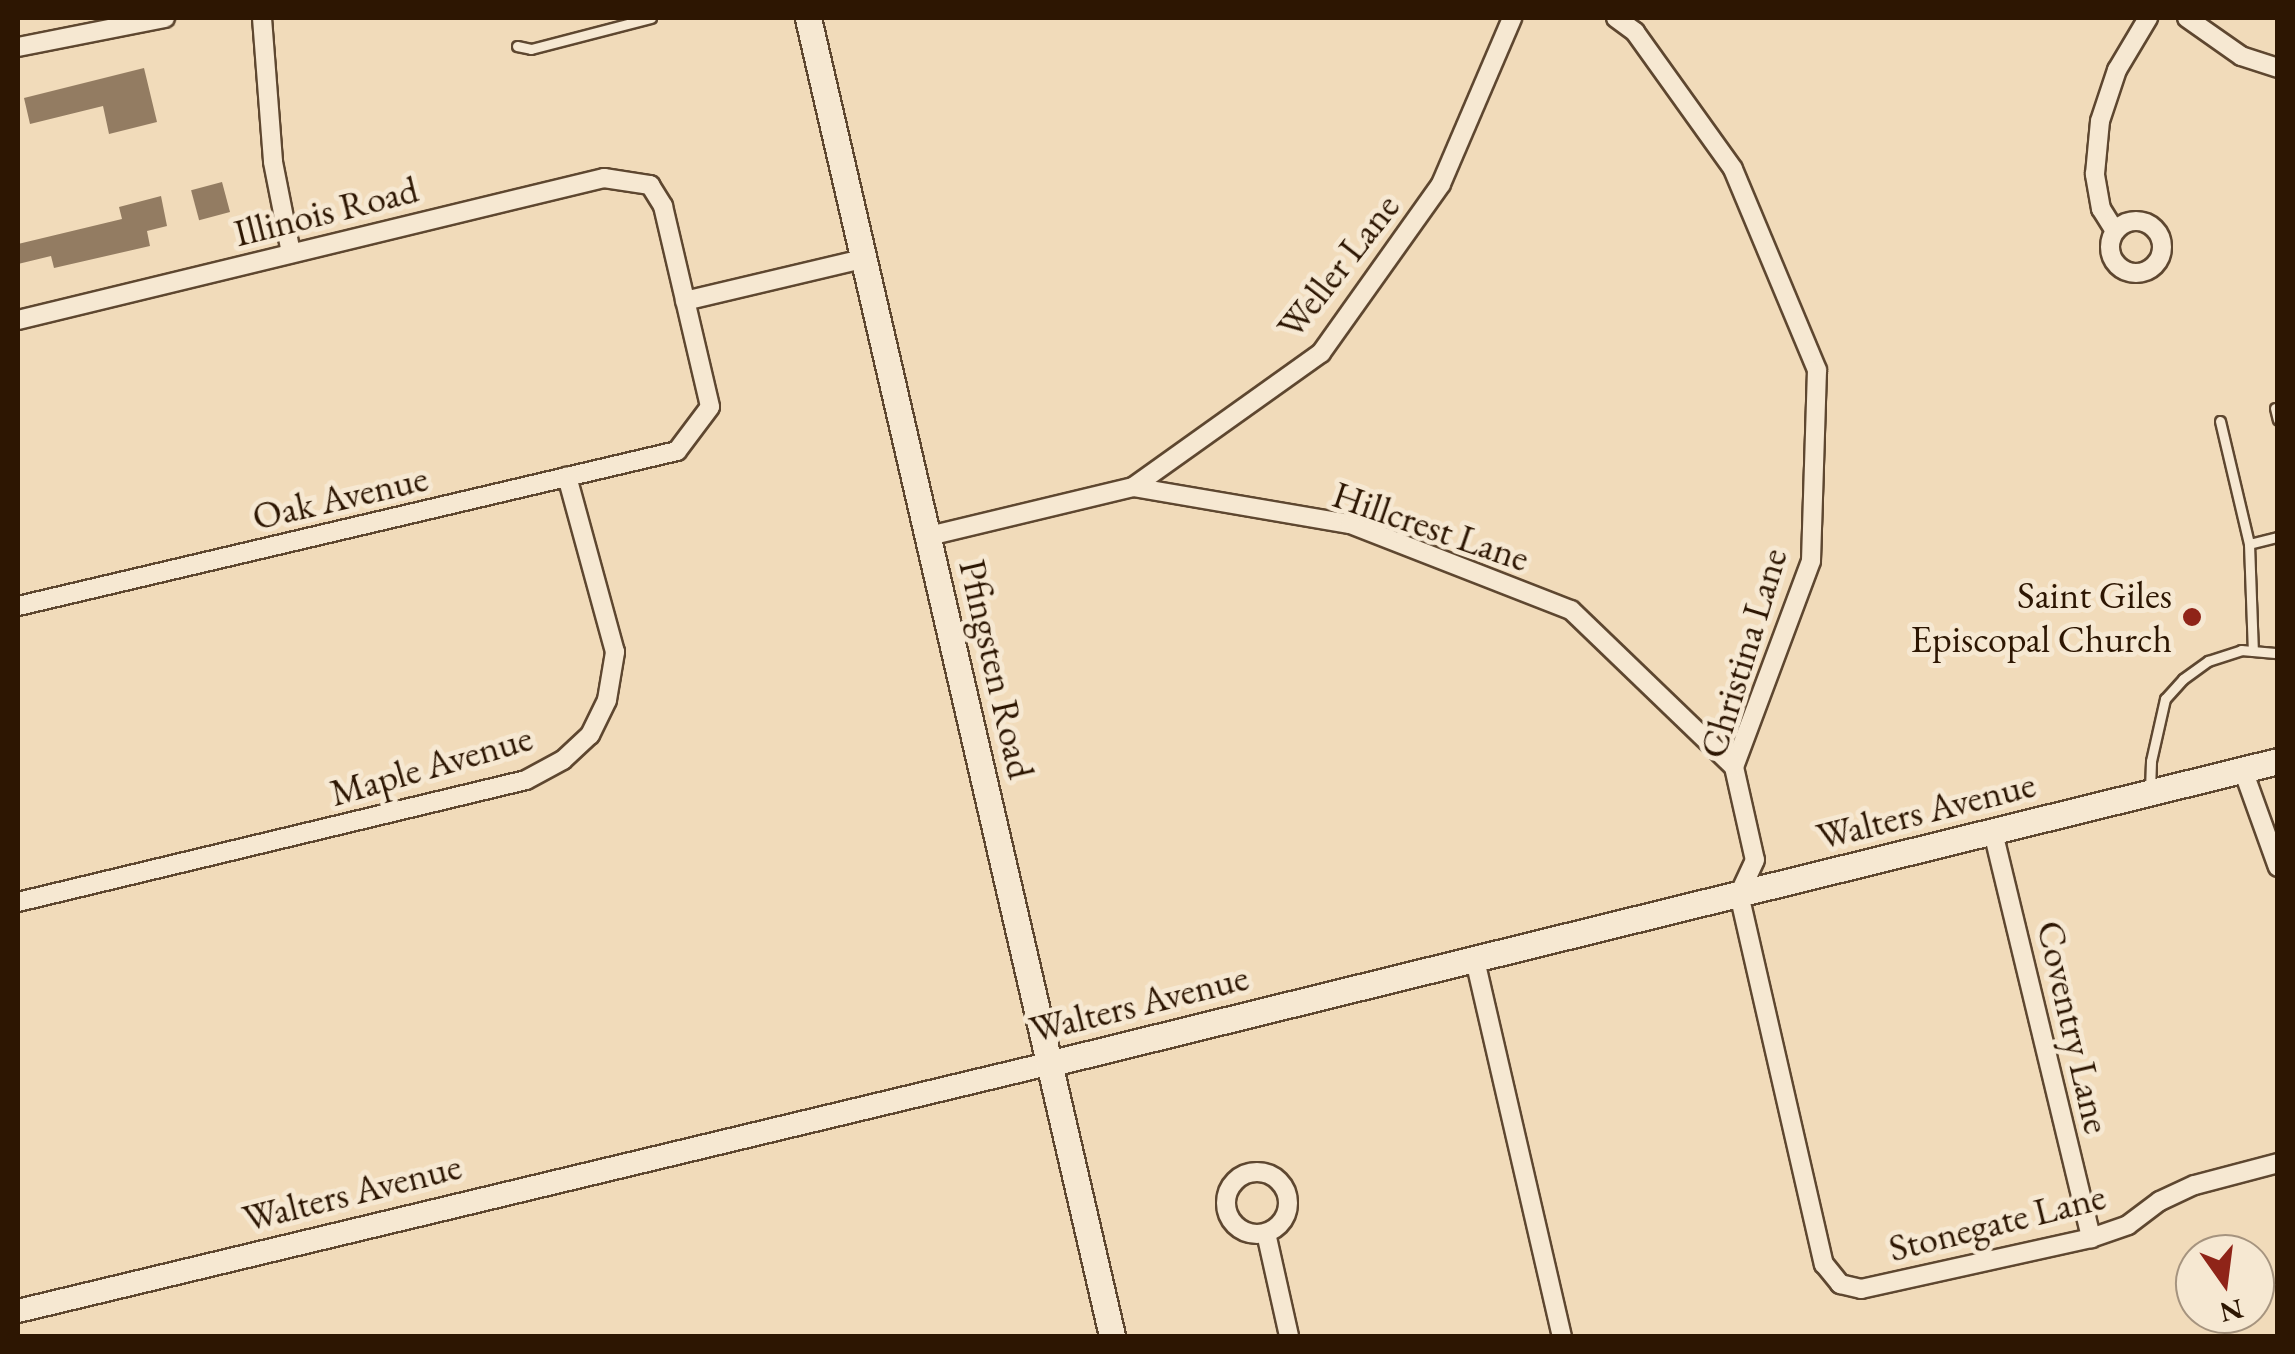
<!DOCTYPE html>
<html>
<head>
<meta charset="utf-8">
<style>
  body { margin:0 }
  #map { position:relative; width:2295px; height:1354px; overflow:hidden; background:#f1dbba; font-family:"EB Garamond",serif }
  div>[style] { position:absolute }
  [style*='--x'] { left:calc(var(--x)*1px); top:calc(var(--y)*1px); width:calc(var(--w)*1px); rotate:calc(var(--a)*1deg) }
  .building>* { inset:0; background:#937c62; transform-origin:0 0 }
  .roads { filter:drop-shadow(2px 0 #5e4730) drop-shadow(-2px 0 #5e4730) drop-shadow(0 2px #5e4730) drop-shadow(0 -2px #5e4730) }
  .service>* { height:9px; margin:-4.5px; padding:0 4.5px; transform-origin:4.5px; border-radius:4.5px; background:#f6e8d2 }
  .minor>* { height:18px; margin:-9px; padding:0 9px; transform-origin:9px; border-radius:9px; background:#f6e8d2 }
  .minor>.ring { margin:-9px; padding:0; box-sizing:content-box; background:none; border:18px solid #f6e8d2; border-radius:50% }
  .tertiary>* { height:22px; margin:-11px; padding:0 11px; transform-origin:11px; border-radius:11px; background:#f6e8d2 }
  .secondary>* { height:25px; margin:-12.5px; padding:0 12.5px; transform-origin:12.5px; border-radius:12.5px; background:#f6e8d2 }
  .dots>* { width:28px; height:28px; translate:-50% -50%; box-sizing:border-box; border:5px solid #f6e8d2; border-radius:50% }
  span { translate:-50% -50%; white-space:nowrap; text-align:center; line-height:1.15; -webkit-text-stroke:10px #f6e8d2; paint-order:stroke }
  .street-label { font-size:38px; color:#2d1602 }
  .poi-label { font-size:38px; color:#2d1602 }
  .right { translate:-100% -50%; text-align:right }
  .frame { position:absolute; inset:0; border:20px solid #2d1602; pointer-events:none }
  .north { position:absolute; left:2175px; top:1234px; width:100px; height:100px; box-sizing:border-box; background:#f6e8d2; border:2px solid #a6947f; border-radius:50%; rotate:166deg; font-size:28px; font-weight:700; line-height:40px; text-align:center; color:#2d1602 }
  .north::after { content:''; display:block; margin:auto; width:35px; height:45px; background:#8f2418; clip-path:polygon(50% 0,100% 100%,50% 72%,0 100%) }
</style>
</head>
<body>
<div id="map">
  <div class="building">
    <div style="clip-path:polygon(144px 68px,157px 122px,109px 134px,103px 106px,30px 124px,24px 98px)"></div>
    <div style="left:222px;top:182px;width:31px;height:32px;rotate:75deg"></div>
    <div style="clip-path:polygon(161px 196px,167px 226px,147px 231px,150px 246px,54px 268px,51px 256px,18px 264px,18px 244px,122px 219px,119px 207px)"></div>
  </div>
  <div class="roads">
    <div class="service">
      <div style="--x:517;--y:46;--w:14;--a:12"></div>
      <div style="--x:531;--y:49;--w:124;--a:-14.5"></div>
      <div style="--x:2275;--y:408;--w:12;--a:76"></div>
      <div style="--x:2220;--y:421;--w:126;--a:76.7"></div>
      <div style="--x:2249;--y:544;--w:107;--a:87.9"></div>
      <div style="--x:2249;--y:544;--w:30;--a:-14"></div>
      <div style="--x:2150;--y:790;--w:29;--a:-88"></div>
      <div style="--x:2151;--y:761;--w:64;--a:-77.3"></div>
      <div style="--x:2165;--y:699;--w:27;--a:-48"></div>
      <div style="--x:2183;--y:679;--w:31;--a:-36"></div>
      <div style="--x:2208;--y:661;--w:35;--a:-18"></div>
      <div style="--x:2241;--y:650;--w:37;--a:5"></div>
    </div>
    <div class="minor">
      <div style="--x:262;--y:18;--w:144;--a:85.6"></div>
      <div style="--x:273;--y:162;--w:93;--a:78.8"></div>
      <div style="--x:1616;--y:18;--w:24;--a:36"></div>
      <div style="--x:1635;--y:32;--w:168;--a:54.4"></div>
      <div style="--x:1733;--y:169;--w:218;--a:67.3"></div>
      <div style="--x:1817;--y:370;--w:191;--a:91.8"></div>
      <div style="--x:1811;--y:561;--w:220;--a:110.5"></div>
      <div style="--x:1734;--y:767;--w:95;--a:77.3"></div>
      <div style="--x:1755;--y:860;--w:38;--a:115"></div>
      <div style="--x:1739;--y:894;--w:380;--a:77.1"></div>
      <div style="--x:1824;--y:1264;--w:26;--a:51"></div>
      <div style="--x:1840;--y:1284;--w:22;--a:13"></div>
      <div style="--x:1861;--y:1289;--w:236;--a:-12.5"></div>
      <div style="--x:2091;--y:1238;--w:39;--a:-19"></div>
      <div style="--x:2128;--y:1225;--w:40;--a:-37"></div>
      <div style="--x:2160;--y:1201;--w:38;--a:-25"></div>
      <div style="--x:2195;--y:1185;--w:86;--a:-14.8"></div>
      <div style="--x:2187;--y:18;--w:66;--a:35.1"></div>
      <div style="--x:2241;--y:56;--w:39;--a:18"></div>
      <div style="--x:18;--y:47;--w:150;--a:-11.2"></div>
      <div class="ring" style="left:2110px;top:221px;width:34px;height:34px"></div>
      <div style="--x:2115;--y:231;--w:26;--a:-122"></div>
      <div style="--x:2101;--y:209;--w:36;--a:-100"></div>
      <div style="--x:2095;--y:174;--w:53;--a:-84.6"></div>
      <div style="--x:2100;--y:121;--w:54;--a:-71.6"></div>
      <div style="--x:2117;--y:70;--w:61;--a:-59.2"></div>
      <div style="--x:685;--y:301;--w:183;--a:-13.3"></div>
      <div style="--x:18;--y:320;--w:603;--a:-13.62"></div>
      <div style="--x:604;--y:178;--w:47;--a:8.7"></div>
      <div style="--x:650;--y:185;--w:25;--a:58"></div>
      <div style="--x:663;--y:206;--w:206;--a:76.8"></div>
      <div style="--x:710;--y:407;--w:55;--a:126.9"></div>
      <div style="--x:677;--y:451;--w:677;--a:166.76"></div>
      <div style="--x:1133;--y:487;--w:231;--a:-35.5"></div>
      <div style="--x:1321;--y:353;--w:207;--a:-54.6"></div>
      <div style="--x:1441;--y:184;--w:181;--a:-66.8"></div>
      <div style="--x:929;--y:536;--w:210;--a:-13.5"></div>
      <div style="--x:1133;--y:487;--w:220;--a:9.7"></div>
      <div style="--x:1350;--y:524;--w:237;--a:21.3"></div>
      <div style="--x:1571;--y:610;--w:226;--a:43.9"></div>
      <div style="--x:2243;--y:770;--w:103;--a:70.2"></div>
      <div style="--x:1993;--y:832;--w:418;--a:76.4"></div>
      <div style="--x:18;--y:902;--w:522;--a:-13.5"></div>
      <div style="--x:526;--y:780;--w:42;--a:-28.4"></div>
      <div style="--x:563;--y:760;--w:37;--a:-43"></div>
      <div style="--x:590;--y:735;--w:39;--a:-64"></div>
      <div style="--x:607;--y:700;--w:49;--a:-80.5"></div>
      <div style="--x:615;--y:652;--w:182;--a:-105.3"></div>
      <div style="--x:1475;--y:960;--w:386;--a:77"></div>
      <div class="ring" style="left:1226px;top:1172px;width:44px;height:44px"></div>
      <div style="--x:1266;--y:1233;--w:106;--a:77.4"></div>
    </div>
    <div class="tertiary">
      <div style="--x:18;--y:1311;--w:1059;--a:-13.49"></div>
    </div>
    <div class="secondary">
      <div style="--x:808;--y:18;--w:1353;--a:77.01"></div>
      <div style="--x:1048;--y:1064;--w:1267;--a:-13.84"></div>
    </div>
  </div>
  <div class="dots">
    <div style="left:2192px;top:617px;background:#8f2418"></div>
  </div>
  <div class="street-label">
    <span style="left:326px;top:211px;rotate:-14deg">Illinois Road</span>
    <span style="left:1338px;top:266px;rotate:-52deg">Weller Lane</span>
    <span style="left:340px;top:497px;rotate:-13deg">Oak Avenue</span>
    <span style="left:1431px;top:526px;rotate:19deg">Hillcrest Lane</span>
    <span style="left:1743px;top:653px;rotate:-73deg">Christina Lane</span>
    <span style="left:997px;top:669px;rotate:77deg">Pfingsten Road</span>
    <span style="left:431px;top:765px;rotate:-16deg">Maple Avenue</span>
    <span style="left:1926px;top:810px;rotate:-14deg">Walters Avenue</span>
    <span style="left:1139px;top:1003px;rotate:-14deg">Walters Avenue</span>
    <span style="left:2074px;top:1027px;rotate:77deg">Coventry Lane</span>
    <span style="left:352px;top:1192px;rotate:-14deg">Walters Avenue</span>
    <span style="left:1997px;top:1222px;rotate:-14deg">Stonegate Lane</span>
  </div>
  <div class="poi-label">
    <span class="right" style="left:2172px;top:617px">Saint Giles<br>Episcopal Church</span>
  </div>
  <div class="frame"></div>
  <div class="north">N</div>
</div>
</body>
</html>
